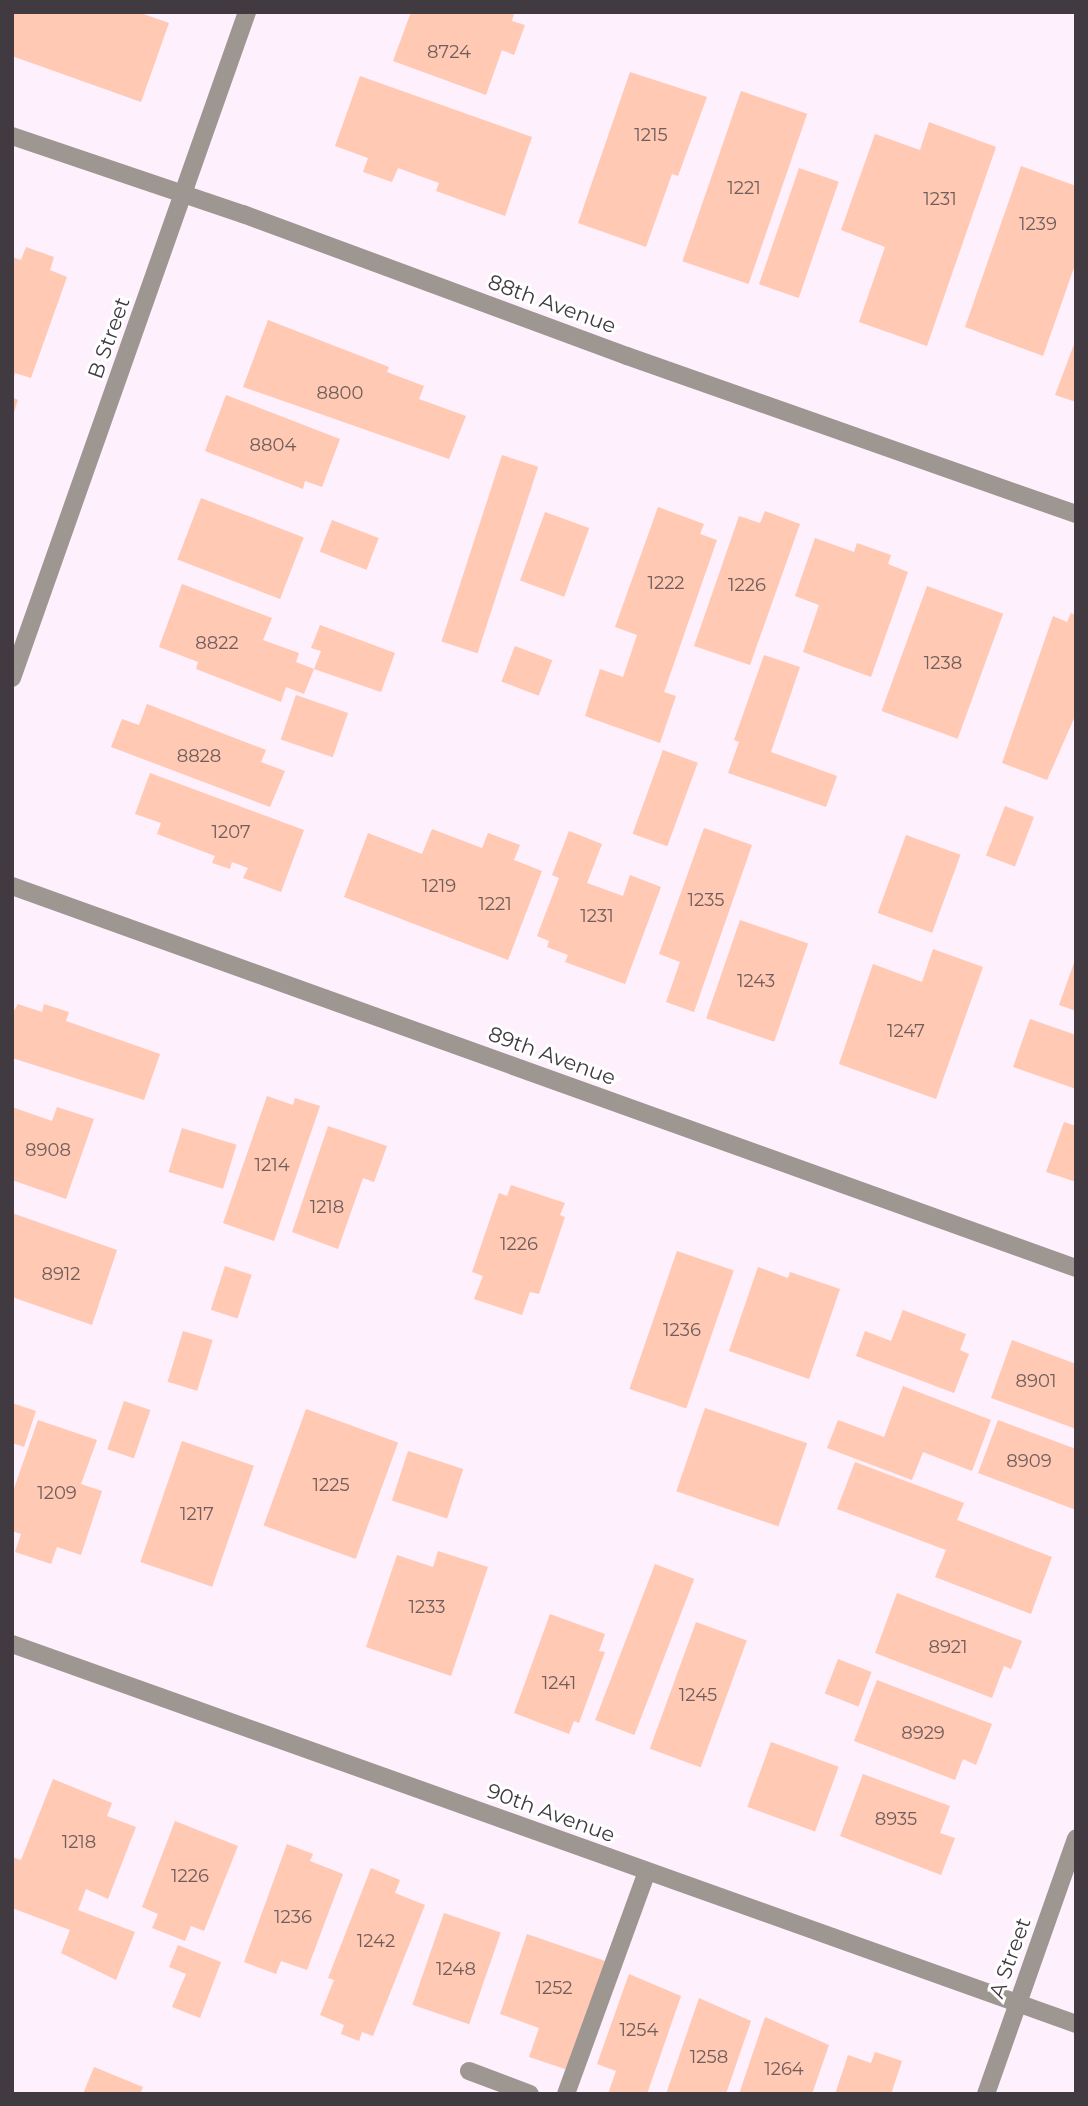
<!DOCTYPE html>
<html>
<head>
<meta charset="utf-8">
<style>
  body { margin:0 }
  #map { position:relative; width:1088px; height:2106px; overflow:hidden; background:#fef0fc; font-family:Montserrat,sans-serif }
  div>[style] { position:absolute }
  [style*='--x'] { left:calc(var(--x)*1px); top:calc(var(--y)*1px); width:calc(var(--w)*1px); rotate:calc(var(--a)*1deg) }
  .building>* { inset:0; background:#ffc9b3; transform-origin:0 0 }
  .minor>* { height:18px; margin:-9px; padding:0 9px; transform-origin:9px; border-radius:9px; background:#9e9691 }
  span { translate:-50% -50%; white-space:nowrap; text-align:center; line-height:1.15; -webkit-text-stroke:6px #fff; paint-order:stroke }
  .number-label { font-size:18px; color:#705e5d }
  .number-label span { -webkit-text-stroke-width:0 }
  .street-label { font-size:21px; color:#413a40 }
  .frame { position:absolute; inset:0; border:14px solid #413a40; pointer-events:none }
</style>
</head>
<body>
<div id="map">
  <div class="building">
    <div style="clip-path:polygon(12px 12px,138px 12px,169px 23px,141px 102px,12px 56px)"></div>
    <div style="clip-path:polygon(411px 12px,509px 12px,514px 14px,512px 21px,525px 25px,514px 55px,502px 50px,486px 95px,393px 61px)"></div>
    <div style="clip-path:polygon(630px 72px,707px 97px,678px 176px,672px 174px,646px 247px,578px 223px)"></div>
    <div style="clip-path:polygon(360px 76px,532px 137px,505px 216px,436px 191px,439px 183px,398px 168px,392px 182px,363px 172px,368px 158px,335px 146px)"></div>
    <div style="left:741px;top:91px;width:70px;height:180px;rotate:19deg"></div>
    <div style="clip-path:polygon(929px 122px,996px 147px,927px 346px,859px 322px,885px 247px,841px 230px,875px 134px,920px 150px)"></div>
    <div style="clip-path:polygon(1021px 166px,1076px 186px,1076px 262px,1043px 356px,965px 327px)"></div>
    <div style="left:799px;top:168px;width:42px;height:123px;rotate:19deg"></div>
    <div style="clip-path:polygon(26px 247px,54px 257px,50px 270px,67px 277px,31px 378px,15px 373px,13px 380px,12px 257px,21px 260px)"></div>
    <div style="clip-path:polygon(268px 320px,389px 367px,387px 372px,424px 386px,419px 399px,466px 416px,449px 459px,243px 387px)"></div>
    <div style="clip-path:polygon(1076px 339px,1076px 402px,1055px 395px)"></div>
    <div style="clip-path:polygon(226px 395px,340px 439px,322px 487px,305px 481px,303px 489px,205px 451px)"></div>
    <div style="clip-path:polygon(12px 397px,18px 400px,13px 415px,12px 415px)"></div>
    <div style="left:502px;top:455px;width:38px;height:196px;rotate:18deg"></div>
    <div style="left:201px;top:498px;width:110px;height:66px;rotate:21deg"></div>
    <div style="clip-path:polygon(658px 507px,704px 524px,700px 534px,717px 540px,664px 692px,676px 696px,660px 743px,585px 716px,600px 669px,623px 677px,637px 635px,615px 627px)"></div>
    <div style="clip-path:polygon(765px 511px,800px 524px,750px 665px,694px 646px,739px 516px,760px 523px)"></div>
    <div style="left:545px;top:512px;width:47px;height:73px;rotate:20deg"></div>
    <div style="left:332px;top:520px;width:50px;height:34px;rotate:21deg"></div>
    <div style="clip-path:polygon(815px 538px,854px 552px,857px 543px,891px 555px,888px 564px,908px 572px,871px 677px,803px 652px,819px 605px,795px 596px)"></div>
    <div style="clip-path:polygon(182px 584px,272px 618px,263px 640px,299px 653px,296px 662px,314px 669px,304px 694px,286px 687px,281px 702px,196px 669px,198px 662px,159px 647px)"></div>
    <div style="left:927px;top:586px;width:81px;height:133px;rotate:20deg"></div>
    <div style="clip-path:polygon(1071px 613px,1076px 615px,1076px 714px,1047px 780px,1002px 763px,1053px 616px,1067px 622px)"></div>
    <div style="clip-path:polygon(320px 625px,395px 653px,381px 692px,314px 669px,321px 651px,311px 648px)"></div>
    <div style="left:515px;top:646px;width:40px;height:38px;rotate:21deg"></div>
    <div style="clip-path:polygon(764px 655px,800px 667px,771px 752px,837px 776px,826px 807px,728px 773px,739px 742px,734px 740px)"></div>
    <div style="left:296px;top:695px;width:55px;height:47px;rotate:19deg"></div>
    <div style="clip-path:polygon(147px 704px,266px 750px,261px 762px,285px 771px,270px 807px,111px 747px,122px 719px,139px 725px)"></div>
    <div style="left:663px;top:750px;width:37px;height:89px;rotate:20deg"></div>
    <div style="clip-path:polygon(150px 773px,304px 830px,281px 892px,243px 878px,248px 868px,232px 862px,230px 869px,212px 863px,215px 856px,157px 834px,161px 823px,135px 814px)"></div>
    <div style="left:1005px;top:806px;width:31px;height:53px;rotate:21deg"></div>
    <div style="clip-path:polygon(704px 828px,752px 845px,694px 1012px,666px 1002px,680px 962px,659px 954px)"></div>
    <div style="clip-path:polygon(432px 829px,482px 848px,488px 833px,520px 845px,514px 860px,542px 871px,508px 960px,344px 897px,368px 833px,422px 854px)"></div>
    <div style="clip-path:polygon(569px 831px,602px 844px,587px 883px,623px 896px,630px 875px,661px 887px,625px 984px,565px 962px,568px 955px,547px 947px,549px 941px,537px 936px,559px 878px,552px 875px)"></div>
    <div style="left:906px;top:835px;width:58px;height:83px;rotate:20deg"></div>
    <div style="left:740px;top:920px;width:72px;height:104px;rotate:19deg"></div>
    <div style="clip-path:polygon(933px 949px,983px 967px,936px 1099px,839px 1064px,873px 964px,922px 982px)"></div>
    <div style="clip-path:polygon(1076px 957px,1076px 1011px,1059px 1005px)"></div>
    <div style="clip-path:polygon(18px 1004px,42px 1012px,44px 1004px,69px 1012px,66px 1021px,160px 1054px,144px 1100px,12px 1058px,12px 1014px)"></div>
    <div style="clip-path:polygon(1030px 1019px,1076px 1035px,1076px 1089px,1013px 1067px)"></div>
    <div style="clip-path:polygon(267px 1096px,293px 1105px,295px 1098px,320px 1106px,274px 1241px,223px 1223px)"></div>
    <div style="clip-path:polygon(12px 1107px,52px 1121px,57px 1107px,94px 1119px,66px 1199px,12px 1180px)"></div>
    <div style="clip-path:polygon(1064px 1122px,1076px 1126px,1076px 1182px,1046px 1172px)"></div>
    <div style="clip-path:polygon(328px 1126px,387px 1146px,374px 1182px,363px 1178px,338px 1249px,292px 1232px)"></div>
    <div style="left:182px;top:1128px;width:57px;height:46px;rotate:17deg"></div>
    <div style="clip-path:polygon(511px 1185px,565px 1203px,560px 1215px,565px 1217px,539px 1294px,530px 1292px,522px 1315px,474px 1299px,483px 1276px,472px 1272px,499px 1193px,507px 1196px)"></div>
    <div style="clip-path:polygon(12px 1213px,117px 1250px,92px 1325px,12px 1297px)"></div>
    <div style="left:677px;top:1251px;width:60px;height:146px;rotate:19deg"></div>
    <div style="left:225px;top:1266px;width:28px;height:46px;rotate:18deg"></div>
    <div style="clip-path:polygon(758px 1267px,788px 1278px,790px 1272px,840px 1289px,809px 1379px,729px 1351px)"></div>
    <div style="clip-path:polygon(903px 1310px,966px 1334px,960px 1350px,969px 1354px,954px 1393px,856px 1356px,865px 1331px,891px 1341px)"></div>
    <div style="left:183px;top:1331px;width:31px;height:53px;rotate:17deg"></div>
    <div style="clip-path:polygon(1012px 1340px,1076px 1364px,1076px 1429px,991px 1398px)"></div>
    <div style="clip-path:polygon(903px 1386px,991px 1420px,972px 1471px,923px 1452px,912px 1480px,827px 1448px,838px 1420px,884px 1437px)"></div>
    <div style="left:124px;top:1401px;width:28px;height:51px;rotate:19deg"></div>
    <div style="clip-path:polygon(12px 1403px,36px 1411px,24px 1447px,12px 1443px)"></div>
    <div style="left:705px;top:1408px;width:108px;height:88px;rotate:19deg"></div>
    <div style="left:306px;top:1409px;width:98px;height:124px;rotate:20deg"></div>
    <div style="clip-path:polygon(38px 1420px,97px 1440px,81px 1484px,102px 1491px,81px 1555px,57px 1547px,51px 1564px,15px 1552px,21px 1534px,12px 1531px,12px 1494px)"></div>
    <div style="clip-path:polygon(998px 1420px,1076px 1449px,1076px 1510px,978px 1473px)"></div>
    <div style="left:182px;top:1441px;width:76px;height:128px;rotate:19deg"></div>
    <div style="left:408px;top:1451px;width:58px;height:52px;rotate:18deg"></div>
    <div style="clip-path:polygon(855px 1462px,964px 1503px,957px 1520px,1052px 1557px,1031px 1614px,935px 1577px,946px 1550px,837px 1509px)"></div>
    <div style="clip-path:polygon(438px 1551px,488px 1567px,451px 1676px,366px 1647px,397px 1555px,433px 1567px)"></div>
    <div style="left:655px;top:1564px;width:42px;height:167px;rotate:21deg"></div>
    <div style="clip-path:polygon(897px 1593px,1022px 1641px,1011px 1669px,1004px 1666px,992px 1698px,875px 1653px)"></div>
    <div style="clip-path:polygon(550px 1614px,605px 1634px,599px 1651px,605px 1652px,579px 1723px,574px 1721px,569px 1734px,514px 1713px)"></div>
    <div style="left:696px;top:1622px;width:54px;height:135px;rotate:20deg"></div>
    <div style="left:838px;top:1659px;width:36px;height:37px;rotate:21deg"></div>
    <div style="clip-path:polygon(877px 1680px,992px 1724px,976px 1765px,963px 1759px,955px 1780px,854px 1741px)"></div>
    <div style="left:771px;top:1742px;width:72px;height:69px;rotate:20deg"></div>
    <div style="clip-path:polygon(863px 1774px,950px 1806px,940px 1833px,955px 1838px,941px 1875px,840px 1836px)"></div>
    <div style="clip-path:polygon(53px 1779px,112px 1803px,107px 1816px,136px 1827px,108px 1899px,86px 1889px,78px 1910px,135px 1932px,116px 1980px,61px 1953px,70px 1930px,12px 1908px,12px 1857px,21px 1860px)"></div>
    <div style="clip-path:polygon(175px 1821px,238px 1846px,204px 1931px,191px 1926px,185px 1941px,152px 1928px,158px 1914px,142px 1907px)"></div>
    <div style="clip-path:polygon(287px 1844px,313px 1854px,310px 1861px,343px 1874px,307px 1970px,281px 1961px,276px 1974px,244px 1962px)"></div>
    <div style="clip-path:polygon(371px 1868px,400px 1880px,395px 1893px,425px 1905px,373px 2036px,362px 2032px,359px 2041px,341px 2034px,344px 2025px,320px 2015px,334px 1980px,328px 1978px)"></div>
    <div style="left:444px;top:1913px;width:60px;height:97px;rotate:19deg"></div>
    <div style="clip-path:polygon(527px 1934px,608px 1962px,571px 2071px,529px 2057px,539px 2028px,500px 2014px)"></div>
    <div style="clip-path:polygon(178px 1945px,221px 1962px,200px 2018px,172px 2007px,186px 1974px,169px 1967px)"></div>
    <div style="clip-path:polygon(629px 1974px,681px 1996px,647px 2094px,608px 2094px,616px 2071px,597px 2064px)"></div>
    <div style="clip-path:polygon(699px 1998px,751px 2021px,726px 2094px,666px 2094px)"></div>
    <div style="clip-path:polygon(765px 2017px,829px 2045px,812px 2094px,739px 2094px)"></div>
    <div style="clip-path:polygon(875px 2052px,902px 2061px,891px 2094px,835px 2094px,848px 2055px,871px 2063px)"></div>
    <div style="clip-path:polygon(94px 2067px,143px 2087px,140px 2094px,83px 2094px)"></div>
  </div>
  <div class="minor">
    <div style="--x:12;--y:136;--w:244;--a:18.7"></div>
    <div style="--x:243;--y:214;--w:409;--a:20.3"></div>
    <div style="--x:627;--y:356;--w:476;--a:19.4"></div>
    <div style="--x:12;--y:678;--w:706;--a:-70.56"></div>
    <div style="--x:12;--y:886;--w:1130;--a:19.75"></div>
    <div style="--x:12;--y:1644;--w:1130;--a:19.65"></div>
    <div style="--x:469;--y:2071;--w:65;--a:20.7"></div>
    <div style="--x:566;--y:2094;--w:236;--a:-70"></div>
    <div style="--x:986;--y:2094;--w:271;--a:-70.6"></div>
  </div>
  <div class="number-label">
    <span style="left:449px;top:52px">8724</span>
    <span style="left:651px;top:135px">1215</span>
    <span style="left:744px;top:188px">1221</span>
    <span style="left:940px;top:199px">1231</span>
    <span style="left:1038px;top:224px">1239</span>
    <span style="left:340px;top:393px">8800</span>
    <span style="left:273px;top:445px">8804</span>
    <span style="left:666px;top:583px">1222</span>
    <span style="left:747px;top:585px">1226</span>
    <span style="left:217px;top:643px">8822</span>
    <span style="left:943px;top:663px">1238</span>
    <span style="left:199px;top:756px">8828</span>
    <span style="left:231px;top:832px">1207</span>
    <span style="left:439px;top:886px">1219</span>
    <span style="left:706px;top:900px">1235</span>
    <span style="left:495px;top:904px">1221</span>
    <span style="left:597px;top:916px">1231</span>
    <span style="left:756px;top:981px">1243</span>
    <span style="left:906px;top:1031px">1247</span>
    <span style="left:48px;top:1150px">8908</span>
    <span style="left:272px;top:1165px">1214</span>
    <span style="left:327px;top:1207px">1218</span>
    <span style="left:519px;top:1244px">1226</span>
    <span style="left:61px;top:1274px">8912</span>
    <span style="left:682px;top:1330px">1236</span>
    <span style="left:1036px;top:1381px">8901</span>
    <span style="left:1029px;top:1461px">8909</span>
    <span style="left:331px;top:1485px">1225</span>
    <span style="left:57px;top:1493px">1209</span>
    <span style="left:197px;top:1514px">1217</span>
    <span style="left:427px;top:1607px">1233</span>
    <span style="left:948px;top:1647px">8921</span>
    <span style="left:559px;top:1683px">1241</span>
    <span style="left:698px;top:1695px">1245</span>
    <span style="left:923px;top:1733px">8929</span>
    <span style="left:896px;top:1819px">8935</span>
    <span style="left:79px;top:1842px">1218</span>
    <span style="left:190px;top:1876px">1226</span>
    <span style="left:293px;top:1917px">1236</span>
    <span style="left:376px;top:1941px">1242</span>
    <span style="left:456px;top:1969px">1248</span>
    <span style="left:554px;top:1988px">1252</span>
    <span style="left:639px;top:2030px">1254</span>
    <span style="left:709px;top:2057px">1258</span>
    <span style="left:784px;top:2069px">1264</span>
  </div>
  <div class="street-label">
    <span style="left:552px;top:304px;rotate:20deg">88th Avenue</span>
    <span style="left:109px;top:338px;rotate:-70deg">B Street</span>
    <span style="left:552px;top:1056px;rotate:20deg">89th Avenue</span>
    <span style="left:551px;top:1813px;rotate:20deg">90th Avenue</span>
    <span style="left:1010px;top:1958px;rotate:-70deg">A Street</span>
  </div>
  <div class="frame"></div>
</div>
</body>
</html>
